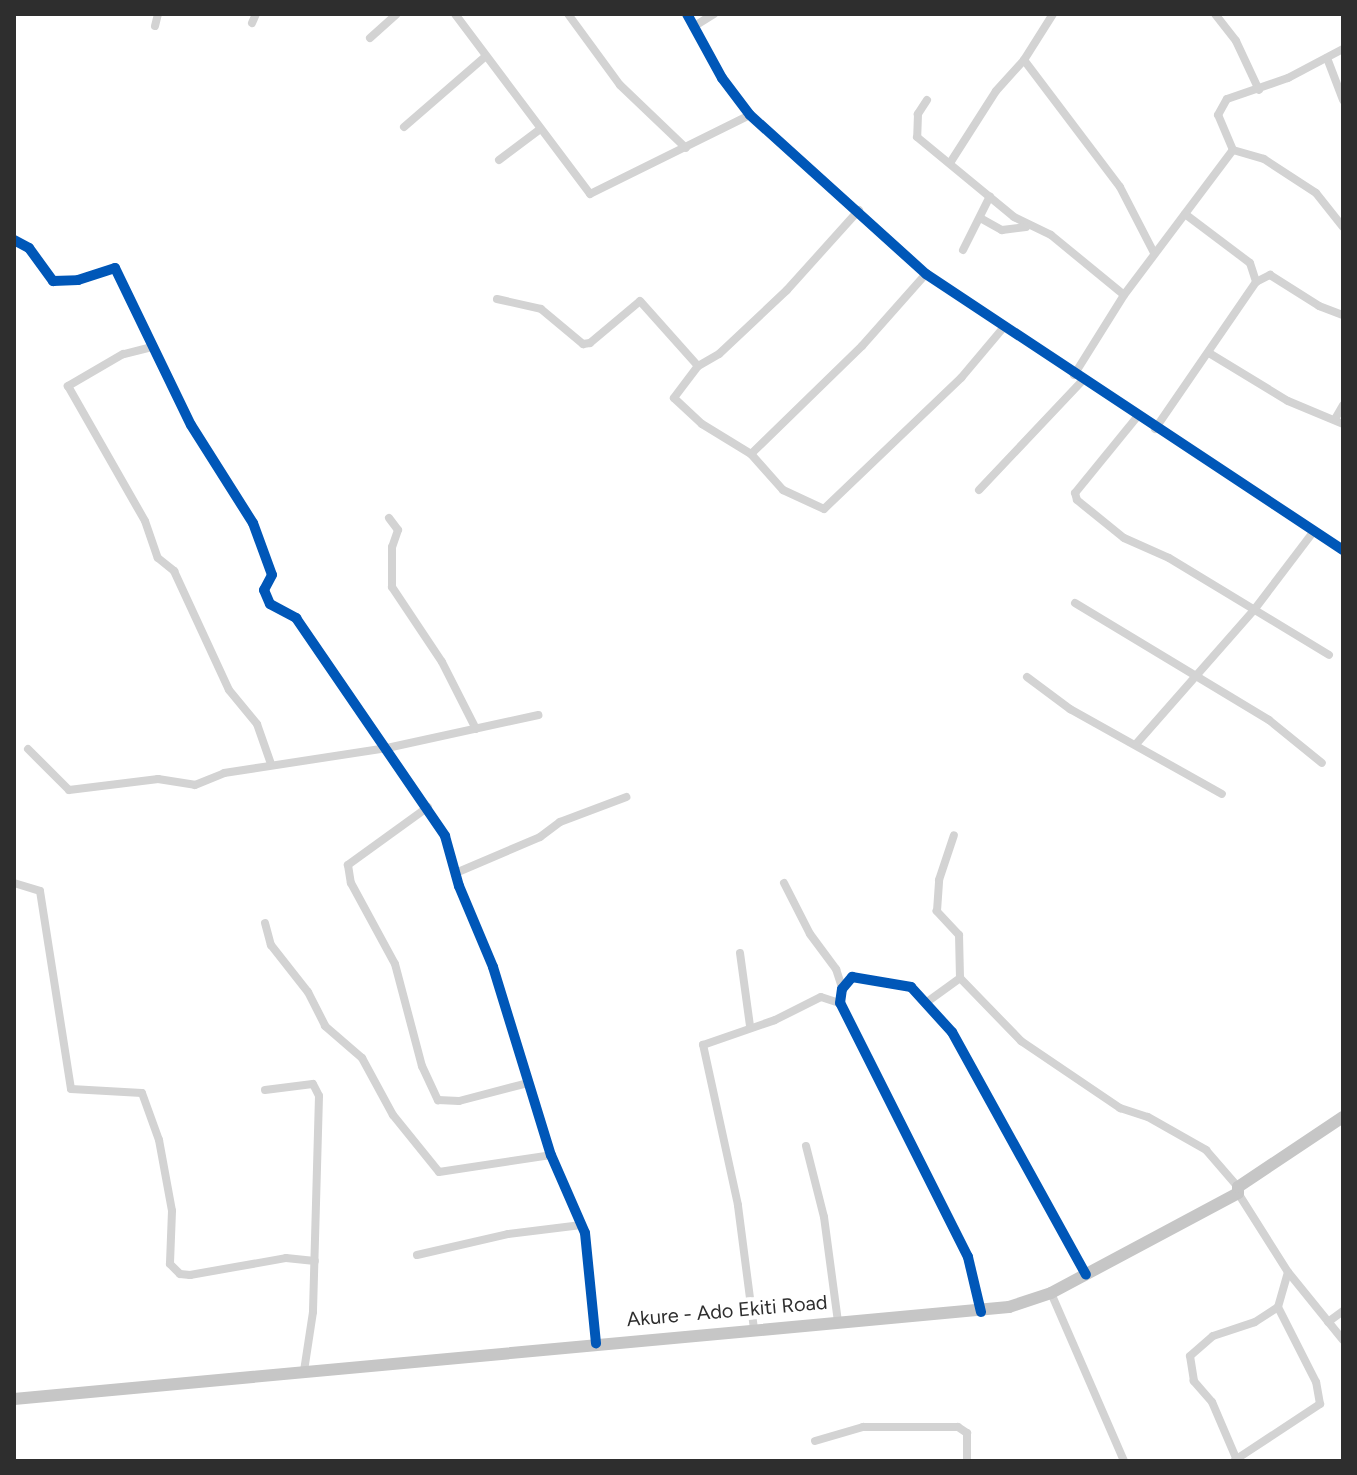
<!DOCTYPE html>
<html>
<head>
<meta charset="utf-8">
<style>
  body { margin:0 }
  #map { position:relative; width:1357px; height:1475px; overflow:hidden; background:#fff; font-family:Figtree,sans-serif }
  div>[style] { position:absolute }
  [style*='--x'] { left:calc(var(--x)*1px); top:calc(var(--y)*1px); width:calc(var(--w)*1px); rotate:calc(var(--a)*1deg) }
  .street>* { height:8px; margin:-4px; padding:0 4px; transform-origin:4px; border-radius:4px; background:#d3d3d3 }
  .primary>* { height:12px; margin:-6px; padding:0 6px; transform-origin:6px; border-radius:6px; background:#c6c6c6 }
  .cycleway>* { height:10px; margin:-5px; padding:0 5px; transform-origin:5px; border-radius:5px; background:#0057b8 }
  span { translate:-50% -50%; white-space:nowrap; text-align:center; line-height:1.15; -webkit-text-stroke:8px #fff; paint-order:stroke }
  .street-label { font-size:20px; color:#2e2e2e }
  .frame { position:absolute; inset:0; border:16px solid #2e2e2e; pointer-events:none }
</style>
</head>
<body>
<div id="map">
  <div class="street">
    <div style="--x:455;--y:14;--w:225;--a:53.1"></div>
    <div style="--x:590;--y:194;--w:178;--a:-26.3"></div>
    <div style="--x:568;--y:14;--w:88;--a:53.8"></div>
    <div style="--x:620;--y:85;--w:91;--a:43.7"></div>
    <div style="--x:687;--y:14;--w:73;--a:61.3"></div>
    <div style="--x:722;--y:78;--w:46;--a:52.9"></div>
    <div style="--x:750;--y:115;--w:237;--a:42.1"></div>
    <div style="--x:926;--y:274;--w:500;--a:33.5"></div>
    <div style="--x:1053;--y:14;--w:54;--a:122.2"></div>
    <div style="--x:1024;--y:60;--w:159;--a:52.9"></div>
    <div style="--x:1120;--y:187;--w:74;--a:62.7"></div>
    <div style="--x:1215;--y:14;--w:34;--a:52"></div>
    <div style="--x:1236;--y:41;--w:54;--a:64.9"></div>
    <div style="--x:252;--y:23;--w:10;--a:-66"></div>
    <div style="--x:155;--y:26;--w:12;--a:-76"></div>
    <div style="--x:693;--y:27;--w:25;--a:-32"></div>
    <div style="--x:370;--y:38;--w:36;--a:-42"></div>
    <div style="--x:1327;--y:58;--w:45;--a:69.1"></div>
    <div style="--x:927;--y:100;--w:17;--a:123"></div>
    <div style="--x:918;--y:114;--w:23;--a:92"></div>
    <div style="--x:917;--y:137;--w:126;--a:39.5"></div>
    <div style="--x:1014;--y:217;--w:41;--a:25.9"></div>
    <div style="--x:1051;--y:235;--w:94;--a:39.4"></div>
    <div style="--x:404;--y:127;--w:108;--a:-40.9"></div>
    <div style="--x:1233;--y:150;--w:38;--a:-113"></div>
    <div style="--x:1218;--y:115;--w:18;--a:-61"></div>
    <div style="--x:1227;--y:99;--w:65;--a:-19"></div>
    <div style="--x:1288;--y:78;--w:62;--a:-27.8"></div>
    <div style="--x:1233;--y:150;--w:32;--a:16"></div>
    <div style="--x:1264;--y:159;--w:62;--a:33.2"></div>
    <div style="--x:1316;--y:193;--w:43;--a:51.5"></div>
    <div style="--x:499;--y:160;--w:50;--a:-36.9"></div>
    <div style="--x:950;--y:163;--w:85;--a:-57.4"></div>
    <div style="--x:996;--y:91;--w:42;--a:-47.9"></div>
    <div style="--x:859;--y:210;--w:108;--a:132"></div>
    <div style="--x:787;--y:290;--w:93;--a:136.7"></div>
    <div style="--x:719;--y:354;--w:24;--a:150"></div>
    <div style="--x:698;--y:366;--w:40;--a:127"></div>
    <div style="--x:674;--y:398;--w:38;--a:43"></div>
    <div style="--x:702;--y:424;--w:57;--a:31.5"></div>
    <div style="--x:751;--y:454;--w:48;--a:48.4"></div>
    <div style="--x:783;--y:490;--w:45;--a:24.9"></div>
    <div style="--x:824;--y:509;--w:190;--a:-43.7"></div>
    <div style="--x:961;--y:378;--w:67;--a:-49.9"></div>
    <div style="--x:1185;--y:214;--w:81;--a:37"></div>
    <div style="--x:1250;--y:263;--w:20;--a:72"></div>
    <div style="--x:982;--y:219;--w:23;--a:29"></div>
    <div style="--x:1002;--y:230;--w:24;--a:-7"></div>
    <div style="--x:14;--y:240;--w:17;--a:28"></div>
    <div style="--x:29;--y:248;--w:41;--a:54"></div>
    <div style="--x:53;--y:281;--w:25;--a:-2"></div>
    <div style="--x:78;--y:280;--w:39;--a:-18"></div>
    <div style="--x:115;--y:268;--w:174;--a:64.2"></div>
    <div style="--x:191;--y:425;--w:116;--a:57.7"></div>
    <div style="--x:253;--y:523;--w:55;--a:69.9"></div>
    <div style="--x:272;--y:575;--w:17;--a:118"></div>
    <div style="--x:264;--y:590;--w:15;--a:67"></div>
    <div style="--x:270;--y:604;--w:30;--a:28"></div>
    <div style="--x:296;--y:618;--w:264;--a:55.6"></div>
    <div style="--x:445;--y:836;--w:52;--a:74.4"></div>
    <div style="--x:459;--y:886;--w:88;--a:67.2"></div>
    <div style="--x:493;--y:967;--w:197;--a:72.9"></div>
    <div style="--x:551;--y:1155;--w:85;--a:66.4"></div>
    <div style="--x:585;--y:1233;--w:111;--a:84.3"></div>
    <div style="--x:963;--y:250;--w:60;--a:-63.4"></div>
    <div style="--x:497;--y:299;--w:45;--a:12.8"></div>
    <div style="--x:541;--y:309;--w:55;--a:39.8"></div>
    <div style="--x:583;--y:344;--w:7;--a:-8"></div>
    <div style="--x:590;--y:343;--w:65;--a:-40"></div>
    <div style="--x:640;--y:301;--w:87;--a:48.3"></div>
    <div style="--x:152;--y:347;--w:30;--a:166"></div>
    <div style="--x:123;--y:354;--w:64;--a:149.8"></div>
    <div style="--x:68;--y:386;--w:155;--a:60.3"></div>
    <div style="--x:145;--y:521;--w:39;--a:71"></div>
    <div style="--x:158;--y:558;--w:21;--a:39"></div>
    <div style="--x:174;--y:571;--w:131;--a:65.2"></div>
    <div style="--x:229;--y:690;--w:44;--a:50.5"></div>
    <div style="--x:257;--y:724;--w:42;--a:70.7"></div>
    <div style="--x:1209;--y:353;--w:92;--a:31.3"></div>
    <div style="--x:1288;--y:401;--w:60;--a:22.7"></div>
    <div style="--x:1074;--y:375;--w:94;--a:-58"></div>
    <div style="--x:1124;--y:295;--w:181;--a:-53.1"></div>
    <div style="--x:1137;--y:417;--w:98;--a:129.2"></div>
    <div style="--x:1075;--y:493;--w:7;--a:74"></div>
    <div style="--x:1077;--y:500;--w:60;--a:39"></div>
    <div style="--x:1124;--y:538;--w:49;--a:24"></div>
    <div style="--x:1169;--y:558;--w:187;--a:31.2"></div>
    <div style="--x:1335;--y:419;--w:16;--a:-60"></div>
    <div style="--x:1155;--y:429;--w:178;--a:-55.5"></div>
    <div style="--x:1256;--y:282;--w:16;--a:-27"></div>
    <div style="--x:1270;--y:275;--w:58;--a:32.3"></div>
    <div style="--x:1319;--y:306;--w:26;--a:21"></div>
    <div style="--x:751;--y:454;--w:155;--a:-44.2"></div>
    <div style="--x:862;--y:346;--w:96;--a:-48.4"></div>
    <div style="--x:979;--y:490;--w:150;--a:-46.6"></div>
    <div style="--x:389;--y:518;--w:15;--a:53"></div>
    <div style="--x:398;--y:530;--w:18;--a:109"></div>
    <div style="--x:392;--y:547;--w:40;--a:90"></div>
    <div style="--x:392;--y:587;--w:90;--a:56.3"></div>
    <div style="--x:442;--y:662;--w:75;--a:63.1"></div>
    <div style="--x:1075;--y:603;--w:227;--a:31.1"></div>
    <div style="--x:1269;--y:720;--w:68;--a:39.1"></div>
    <div style="--x:1027;--y:677;--w:54;--a:36.7"></div>
    <div style="--x:1070;--y:709;--w:174;--a:29.2"></div>
    <div style="--x:1137;--y:743;--w:177;--a:-48.7"></div>
    <div style="--x:1254;--y:610;--w:99;--a:-52.8"></div>
    <div style="--x:28;--y:749;--w:58;--a:45"></div>
    <div style="--x:69;--y:790;--w:90;--a:-7"></div>
    <div style="--x:158;--y:779;--w:37;--a:9"></div>
    <div style="--x:195;--y:785;--w:31;--a:-22"></div>
    <div style="--x:224;--y:773;--w:165;--a:-8.7"></div>
    <div style="--x:387;--y:748;--w:155;--a:-12.3"></div>
    <div style="--x:428;--y:807;--w:99;--a:144.1"></div>
    <div style="--x:348;--y:865;--w:18;--a:81"></div>
    <div style="--x:351;--y:883;--w:92;--a:61.5"></div>
    <div style="--x:395;--y:964;--w:106;--a:75.2"></div>
    <div style="--x:422;--y:1066;--w:38;--a:65"></div>
    <div style="--x:438;--y:1100;--w:21;--a:3"></div>
    <div style="--x:459;--y:1101;--w:71;--a:-14.6"></div>
    <div style="--x:458;--y:872;--w:89;--a:-23.1"></div>
    <div style="--x:540;--y:837;--w:25;--a:-37"></div>
    <div style="--x:560;--y:822;--w:71;--a:-20.7"></div>
    <div style="--x:14;--y:883;--w:27;--a:17"></div>
    <div style="--x:40;--y:891;--w:200;--a:81.1"></div>
    <div style="--x:71;--y:1089;--w:71;--a:3.2"></div>
    <div style="--x:142;--y:1093;--w:50;--a:70.1"></div>
    <div style="--x:159;--y:1140;--w:72;--a:79.6"></div>
    <div style="--x:172;--y:1211;--w:53;--a:92.2"></div>
    <div style="--x:170;--y:1264;--w:14;--a:45"></div>
    <div style="--x:180;--y:1274;--w:10;--a:6"></div>
    <div style="--x:190;--y:1275;--w:97;--a:-10"></div>
    <div style="--x:286;--y:1258;--w:29;--a:6"></div>
    <div style="--x:784;--y:883;--w:57;--a:63"></div>
    <div style="--x:810;--y:934;--w:44;--a:53.4"></div>
    <div style="--x:836;--y:969;--w:20;--a:72"></div>
    <div style="--x:265;--y:923;--w:23;--a:75"></div>
    <div style="--x:271;--y:945;--w:60;--a:51.8"></div>
    <div style="--x:308;--y:992;--w:38;--a:63"></div>
    <div style="--x:325;--y:1026;--w:49;--a:40.9"></div>
    <div style="--x:362;--y:1058;--w:65;--a:61.5"></div>
    <div style="--x:393;--y:1115;--w:73;--a:51.1"></div>
    <div style="--x:439;--y:1172;--w:113;--a:-8.6"></div>
    <div style="--x:740;--y:953;--w:74;--a:82.2"></div>
    <div style="--x:960;--y:978;--w:88;--a:45.9"></div>
    <div style="--x:1021;--y:1041;--w:120;--a:34.1"></div>
    <div style="--x:1120;--y:1108;--w:29;--a:18"></div>
    <div style="--x:1148;--y:1117;--w:67;--a:29.6"></div>
    <div style="--x:1206;--y:1150;--w:49;--a:49.1"></div>
    <div style="--x:927;--y:1002;--w:41;--a:-36"></div>
    <div style="--x:960;--y:978;--w:43;--a:-91.3"></div>
    <div style="--x:959;--y:935;--w:33;--a:-133"></div>
    <div style="--x:937;--y:911;--w:31;--a:-86"></div>
    <div style="--x:939;--y:880;--w:47;--a:-71.6"></div>
    <div style="--x:265;--y:1090;--w:48;--a:-7.1"></div>
    <div style="--x:313;--y:1084;--w:13;--a:63"></div>
    <div style="--x:319;--y:1096;--w:216;--a:91.6"></div>
    <div style="--x:313;--y:1312;--w:60;--a:98.7"></div>
    <div style="--x:806;--y:1146;--w:73;--a:75.8"></div>
    <div style="--x:824;--y:1217;--w:106;--a:82.4"></div>
    <div style="--x:1238;--y:1193;--w:93;--a:57.7"></div>
    <div style="--x:1288;--y:1272;--w:87;--a:51"></div>
    <div style="--x:417;--y:1255;--w:93;--a:-13"></div>
    <div style="--x:508;--y:1234;--w:74;--a:-7"></div>
    <div style="--x:1051;--y:1293;--w:183;--a:66.5"></div>
    <div style="--x:981;--y:1312;--w:57;--a:-103.3"></div>
    <div style="--x:968;--y:1257;--w:284;--a:-116.7"></div>
    <div style="--x:840;--y:1003;--w:14;--a:-82"></div>
    <div style="--x:842;--y:989;--w:16;--a:-50"></div>
    <div style="--x:852;--y:977;--w:60;--a:9.6"></div>
    <div style="--x:911;--y:987;--w:61;--a:47.7"></div>
    <div style="--x:952;--y:1032;--w:277;--a:61.1"></div>
    <div style="--x:1328;--y:1322;--w:19;--a:-36"></div>
    <div style="--x:754;--y:1329;--w:125;--a:-97.4"></div>
    <div style="--x:738;--y:1205;--w:164;--a:-102.3"></div>
    <div style="--x:703;--y:1045;--w:76;--a:-19.1"></div>
    <div style="--x:775;--y:1020;--w:51;--a:-26.6"></div>
    <div style="--x:821;--y:997;--w:20;--a:18"></div>
    <div style="--x:815;--y:1441;--w:50;--a:-16.3"></div>
    <div style="--x:863;--y:1427;--w:95;--a:0"></div>
    <div style="--x:958;--y:1427;--w:11;--a:34"></div>
    <div style="--x:967;--y:1433;--w:28;--a:90"></div>
    <div style="--x:1236;--y:1458;--w:61;--a:-113.2"></div>
    <div style="--x:1212;--y:1402;--w:28;--a:-131"></div>
    <div style="--x:1194;--y:1381;--w:25;--a:-99"></div>
    <div style="--x:1190;--y:1356;--w:30;--a:-41"></div>
    <div style="--x:1213;--y:1336;--w:44;--a:-18.4"></div>
    <div style="--x:1255;--y:1322;--w:27;--a:-33"></div>
    <div style="--x:1278;--y:1307;--w:36;--a:-74"></div>
    <div style="--x:1235;--y:1460;--w:102;--a:-33.4"></div>
    <div style="--x:1320;--y:1404;--w:22;--a:-100"></div>
    <div style="--x:1316;--y:1382;--w:84;--a:-116.9"></div>
  </div>
  <div class="primary">
    <div style="--x:14;--y:1399;--w:999;--a:-5.28"></div>
    <div style="--x:1009;--y:1307;--w:44;--a:-18.4"></div>
    <div style="--x:1051;--y:1293;--w:212;--a:-28.1"></div>
    <div style="--x:1238;--y:1193;--w:6;--a:-90"></div>
    <div style="--x:1238;--y:1187;--w:126;--a:-33.7"></div>
  </div>
  <div class="cycleway">
    <div style="--x:687;--y:14;--w:73;--a:61.3"></div>
    <div style="--x:722;--y:78;--w:46;--a:52.9"></div>
    <div style="--x:750;--y:115;--w:237;--a:42.1"></div>
    <div style="--x:926;--y:274;--w:500;--a:33.5"></div>
    <div style="--x:14;--y:240;--w:17;--a:28"></div>
    <div style="--x:29;--y:248;--w:41;--a:54"></div>
    <div style="--x:53;--y:281;--w:25;--a:-2"></div>
    <div style="--x:78;--y:280;--w:39;--a:-18"></div>
    <div style="--x:115;--y:268;--w:174;--a:64.2"></div>
    <div style="--x:191;--y:425;--w:116;--a:57.7"></div>
    <div style="--x:253;--y:523;--w:55;--a:69.9"></div>
    <div style="--x:272;--y:575;--w:17;--a:118"></div>
    <div style="--x:264;--y:590;--w:15;--a:67"></div>
    <div style="--x:270;--y:604;--w:30;--a:28"></div>
    <div style="--x:296;--y:618;--w:264;--a:55.6"></div>
    <div style="--x:445;--y:836;--w:52;--a:74.4"></div>
    <div style="--x:459;--y:886;--w:88;--a:67.2"></div>
    <div style="--x:493;--y:967;--w:197;--a:72.9"></div>
    <div style="--x:551;--y:1155;--w:85;--a:66.4"></div>
    <div style="--x:585;--y:1233;--w:111;--a:84.3"></div>
    <div style="--x:981;--y:1312;--w:57;--a:-103.3"></div>
    <div style="--x:968;--y:1257;--w:284;--a:-116.7"></div>
    <div style="--x:840;--y:1003;--w:14;--a:-82"></div>
    <div style="--x:842;--y:989;--w:16;--a:-50"></div>
    <div style="--x:852;--y:977;--w:60;--a:9.6"></div>
    <div style="--x:911;--y:987;--w:61;--a:47.7"></div>
    <div style="--x:952;--y:1032;--w:277;--a:61.1"></div>
  </div>
  <div class="street-label">
    <span style="left:727px;top:1311px;rotate:-5deg">Akure - Ado Ekiti Road</span>
  </div>
  <div class="frame"></div>
</div>
</body>
</html>
